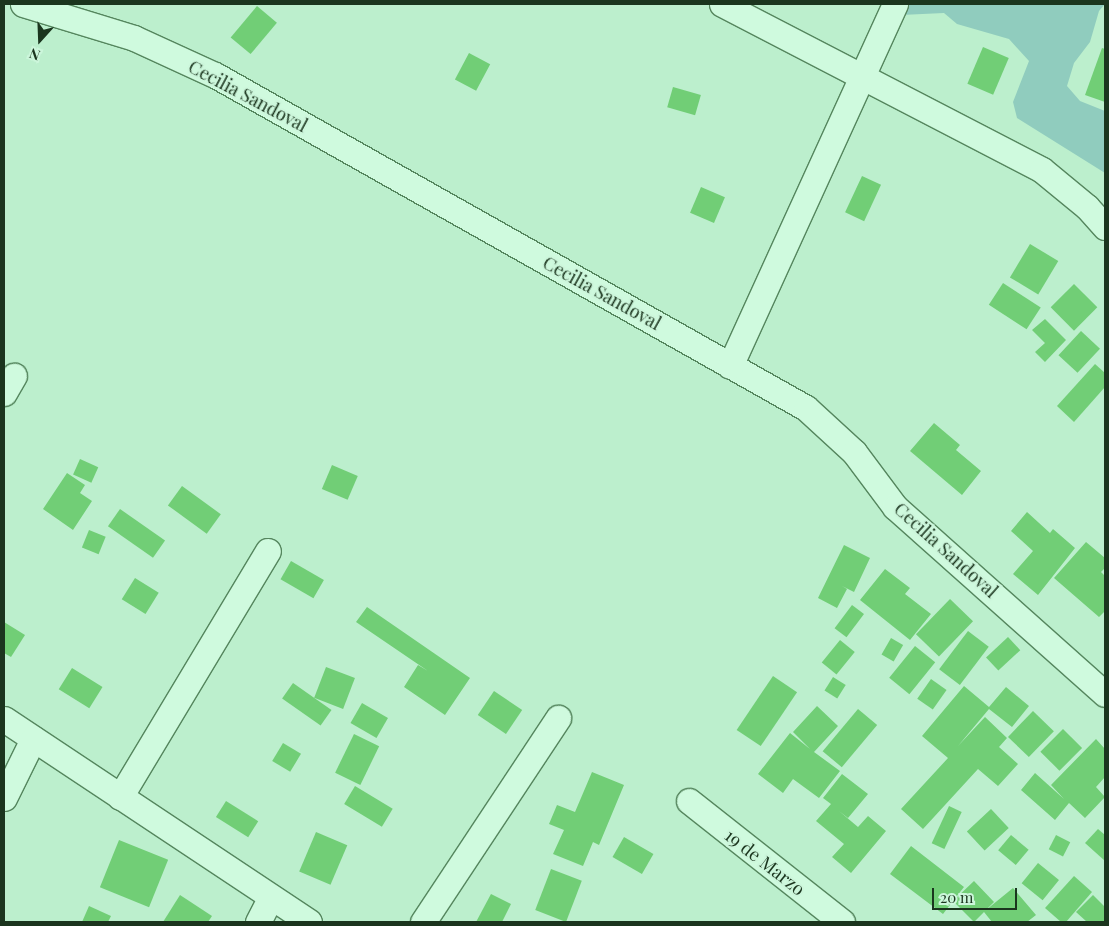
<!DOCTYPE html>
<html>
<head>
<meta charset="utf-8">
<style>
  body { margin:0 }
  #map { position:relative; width:1109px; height:926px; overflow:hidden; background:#bcefcd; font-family:"Playfair Display",serif }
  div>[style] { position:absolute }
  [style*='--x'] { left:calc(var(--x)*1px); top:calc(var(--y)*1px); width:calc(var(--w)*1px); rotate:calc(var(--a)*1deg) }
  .green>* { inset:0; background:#90ccbe }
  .building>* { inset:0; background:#71ce76; transform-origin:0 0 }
  .roads { filter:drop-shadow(1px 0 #55865e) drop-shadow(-1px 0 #55865e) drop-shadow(0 1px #55865e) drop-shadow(0 -1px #55865e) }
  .minor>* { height:25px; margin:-12.5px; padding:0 12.5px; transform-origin:12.5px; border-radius:12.5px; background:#cffade }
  span { translate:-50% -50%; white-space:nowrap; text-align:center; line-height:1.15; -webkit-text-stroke:4px #ccf6db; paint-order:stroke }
  .street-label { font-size:18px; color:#1b351e }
  .frame { position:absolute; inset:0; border:5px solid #1b351e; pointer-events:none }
  .north { position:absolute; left:15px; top:15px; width:50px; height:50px; -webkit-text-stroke:4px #ccf6db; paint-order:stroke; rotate:200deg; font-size:14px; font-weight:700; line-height:20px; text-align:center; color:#1b351e }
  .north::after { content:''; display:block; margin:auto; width:18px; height:22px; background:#1b351e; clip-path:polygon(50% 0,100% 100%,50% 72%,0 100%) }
  .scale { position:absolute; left:932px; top:888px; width:85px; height:22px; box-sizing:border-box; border:2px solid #1b351e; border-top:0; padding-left:6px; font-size:15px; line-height:18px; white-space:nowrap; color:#1b351e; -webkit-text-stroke:4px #ccf6db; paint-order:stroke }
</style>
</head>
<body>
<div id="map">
  <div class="green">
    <div style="clip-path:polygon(902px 4px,1105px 4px,1099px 11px,1090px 42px,1074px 63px,1067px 86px,1080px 101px,1105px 111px,1105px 173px,1017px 118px,1013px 102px,1029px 61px,1009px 39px,957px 24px,944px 13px,901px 15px)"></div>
  </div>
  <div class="building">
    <div style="left:257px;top:6px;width:26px;height:41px;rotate:40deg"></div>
    <div style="left:983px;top:47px;width:28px;height:40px;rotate:23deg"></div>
    <div style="clip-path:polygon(1102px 48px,1105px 49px,1105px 102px,1085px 95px)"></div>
    <div style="left:469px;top:53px;width:24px;height:30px;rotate:28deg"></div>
    <div style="left:673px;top:87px;width:29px;height:21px;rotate:16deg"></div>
    <div style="left:862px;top:176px;width:21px;height:40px;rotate:25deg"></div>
    <div style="left:701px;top:187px;width:26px;height:28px;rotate:23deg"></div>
    <div style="left:1030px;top:244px;width:33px;height:39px;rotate:31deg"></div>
    <div style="left:1003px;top:283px;width:45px;height:26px;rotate:33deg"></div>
    <div style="left:1074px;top:284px;width:33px;height:33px;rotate:45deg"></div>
    <div style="clip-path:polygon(1045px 319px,1066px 340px,1045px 362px,1035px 352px,1045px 343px,1032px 330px)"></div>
    <div style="left:1081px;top:331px;width:26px;height:33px;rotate:43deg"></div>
    <div style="clip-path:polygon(1095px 364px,1105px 373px,1105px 387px,1074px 422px,1057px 406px)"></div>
    <div style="clip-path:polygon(934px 423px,960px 445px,956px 450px,981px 471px,962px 495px,910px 451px)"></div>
    <div style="left:80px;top:459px;width:20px;height:17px;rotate:24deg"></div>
    <div style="left:332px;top:465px;width:28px;height:26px;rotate:23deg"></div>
    <div style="clip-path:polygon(67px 473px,85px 485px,80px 493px,92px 501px,73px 530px,43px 509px)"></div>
    <div style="left:182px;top:486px;width:48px;height:24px;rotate:36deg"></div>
    <div style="left:120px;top:509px;width:55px;height:21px;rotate:35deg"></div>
    <div style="clip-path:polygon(1027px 512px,1050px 533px,1053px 529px,1075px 548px,1038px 595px,1013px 574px,1033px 551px,1011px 531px)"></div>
    <div style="left:89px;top:530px;width:18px;height:19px;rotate:22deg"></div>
    <div style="clip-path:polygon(1086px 542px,1105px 558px,1105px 568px,1101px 572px,1105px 576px,1105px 611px,1099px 617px,1054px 578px)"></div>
    <div style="clip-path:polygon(844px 545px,870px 558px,854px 592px,842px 586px,847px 589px,837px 608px,818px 598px)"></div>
    <div style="left:291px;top:561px;width:38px;height:21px;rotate:30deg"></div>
    <div style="clip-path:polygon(885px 569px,910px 588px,905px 594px,931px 614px,910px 640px,860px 600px)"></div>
    <div style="left:135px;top:578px;width:28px;height:25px;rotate:32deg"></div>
    <div style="left:950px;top:599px;width:32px;height:49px;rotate:44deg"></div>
    <div style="left:852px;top:605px;width:15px;height:29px;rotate:37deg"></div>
    <div style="clip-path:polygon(367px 607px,470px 678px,445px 715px,404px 687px,418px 665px,428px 671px,356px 622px)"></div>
    <div style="clip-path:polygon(4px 622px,25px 635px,11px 657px,4px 653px)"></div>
    <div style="left:968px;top:631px;width:26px;height:48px;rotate:37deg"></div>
    <div style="left:1008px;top:637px;width:18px;height:30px;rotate:47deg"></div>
    <div style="left:891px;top:638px;width:14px;height:19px;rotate:30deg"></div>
    <div style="left:840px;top:640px;width:19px;height:29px;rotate:39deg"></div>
    <div style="left:915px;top:646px;width:26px;height:41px;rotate:39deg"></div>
    <div style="left:326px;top:667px;width:31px;height:33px;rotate:21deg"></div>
    <div style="left:72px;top:668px;width:36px;height:25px;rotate:32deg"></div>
    <div style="left:773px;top:676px;width:29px;height:65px;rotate:34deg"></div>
    <div style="left:833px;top:677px;width:15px;height:16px;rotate:32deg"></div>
    <div style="left:931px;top:679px;width:19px;height:24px;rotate:35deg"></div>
    <div style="left:293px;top:683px;width:47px;height:19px;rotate:35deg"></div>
    <div style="clip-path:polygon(964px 686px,989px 707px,1006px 687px,1029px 706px,1012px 727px,989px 709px,958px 746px,985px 717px,1007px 738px,999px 747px,1018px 764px,998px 786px,978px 769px,923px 829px,901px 809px,948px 758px,922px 736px)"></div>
    <div style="left:494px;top:691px;width:34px;height:29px;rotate:34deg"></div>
    <div style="left:362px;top:703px;width:30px;height:23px;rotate:30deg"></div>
    <div style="clip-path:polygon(817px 706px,838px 726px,814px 752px,840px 771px,819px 798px,793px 779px,783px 793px,758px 774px,790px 733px,810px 749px,793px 732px)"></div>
    <div style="left:858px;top:709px;width:25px;height:55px;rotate:40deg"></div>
    <div style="left:1033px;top:711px;width:29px;height:36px;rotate:44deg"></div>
    <div style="left:1063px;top:729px;width:27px;height:32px;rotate:45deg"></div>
    <div style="left:354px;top:734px;width:28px;height:43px;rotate:26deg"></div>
    <div style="clip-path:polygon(1096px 739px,1105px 749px,1105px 777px,1096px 787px,1105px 797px,1085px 818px,1069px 803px,1055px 820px,1021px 790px,1035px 773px,1064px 799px,1051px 785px)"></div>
    <div style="left:283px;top:743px;width:21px;height:21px;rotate:31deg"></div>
    <div style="clip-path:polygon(592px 772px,624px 785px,599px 845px,593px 842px,583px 866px,553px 854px,564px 830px,549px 824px,557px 805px,575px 812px)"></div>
    <div style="clip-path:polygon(842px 774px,868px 794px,848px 818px,839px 811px,858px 827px,868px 816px,886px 831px,851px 873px,832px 857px,844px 844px,816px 821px,831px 804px,823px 798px)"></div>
    <div style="left:355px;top:786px;width:44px;height:21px;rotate:31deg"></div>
    <div style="left:226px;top:801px;width:38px;height:19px;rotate:32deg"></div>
    <div style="left:949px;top:806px;width:14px;height:41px;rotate:25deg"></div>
    <div style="left:991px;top:809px;width:26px;height:33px;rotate:47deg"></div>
    <div style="clip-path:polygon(1098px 829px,1105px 835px,1105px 861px,1085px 843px)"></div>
    <div style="left:316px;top:832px;width:34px;height:43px;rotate:23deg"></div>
    <div style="left:1011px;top:835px;width:23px;height:20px;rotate:40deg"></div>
    <div style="left:1056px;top:835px;width:16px;height:16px;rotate:27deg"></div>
    <div style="left:624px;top:837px;width:34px;height:23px;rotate:30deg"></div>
    <div style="left:119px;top:840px;width:53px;height:51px;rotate:22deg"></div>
    <div style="clip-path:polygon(911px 846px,964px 887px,953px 901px,974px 881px,994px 902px,986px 910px,1013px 888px,1036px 915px,1027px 922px,992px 922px,984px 912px,974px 922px,953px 901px,943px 914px,890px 874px)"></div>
    <div style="left:1038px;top:863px;width:27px;height:26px;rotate:39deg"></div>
    <div style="left:551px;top:869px;width:33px;height:44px;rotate:21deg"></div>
    <div style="clip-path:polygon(1074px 876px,1092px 892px,1066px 922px,1061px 922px,1045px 908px)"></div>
    <div style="clip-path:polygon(491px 894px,511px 904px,502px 922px,476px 922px)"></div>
    <div style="clip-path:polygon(180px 895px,212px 916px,208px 922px,163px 922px)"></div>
    <div style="clip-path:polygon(1093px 895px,1105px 907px,1105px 922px,1087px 922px,1076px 912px)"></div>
    <div style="clip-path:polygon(89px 906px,111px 916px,108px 922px,82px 922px)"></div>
  </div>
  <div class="roads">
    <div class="minor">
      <div style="--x:23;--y:4;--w:116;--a:17"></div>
      <div style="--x:134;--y:38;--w:89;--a:24.6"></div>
      <div style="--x:215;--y:75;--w:678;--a:29.4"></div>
      <div style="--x:806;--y:408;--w:65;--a:42.5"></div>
      <div style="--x:854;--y:452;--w:69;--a:53.3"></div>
      <div style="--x:895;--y:507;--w:281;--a:41.7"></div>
      <div style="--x:722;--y:4;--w:360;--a:27.4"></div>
      <div style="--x:1042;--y:170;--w:58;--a:39.4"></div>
      <div style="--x:1087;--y:207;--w:27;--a:48"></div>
      <div style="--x:730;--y:366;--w:398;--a:-65.5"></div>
      <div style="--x:4;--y:393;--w:20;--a:-60"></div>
      <div style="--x:4;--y:719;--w:366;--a:33.6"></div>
      <div style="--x:120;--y:797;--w:287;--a:-59"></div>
      <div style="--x:4;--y:798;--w:66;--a:-63.8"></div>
      <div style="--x:689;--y:801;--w:195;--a:38.3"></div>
      <div style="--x:258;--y:922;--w:28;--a:-63"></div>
      <div style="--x:423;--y:922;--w:245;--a:-56.5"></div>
    </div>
  </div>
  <div class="street-label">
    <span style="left:248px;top:96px;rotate:28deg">Cecilia Sandoval</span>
    <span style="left:602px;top:293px;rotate:29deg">Cecilia Sandoval</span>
    <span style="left:946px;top:550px;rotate:42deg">Cecilia Sandoval</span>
    <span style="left:765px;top:862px;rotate:38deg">19 de Marzo</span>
  </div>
  <div class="frame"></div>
  <div class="north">N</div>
  <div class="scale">20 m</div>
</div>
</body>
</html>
